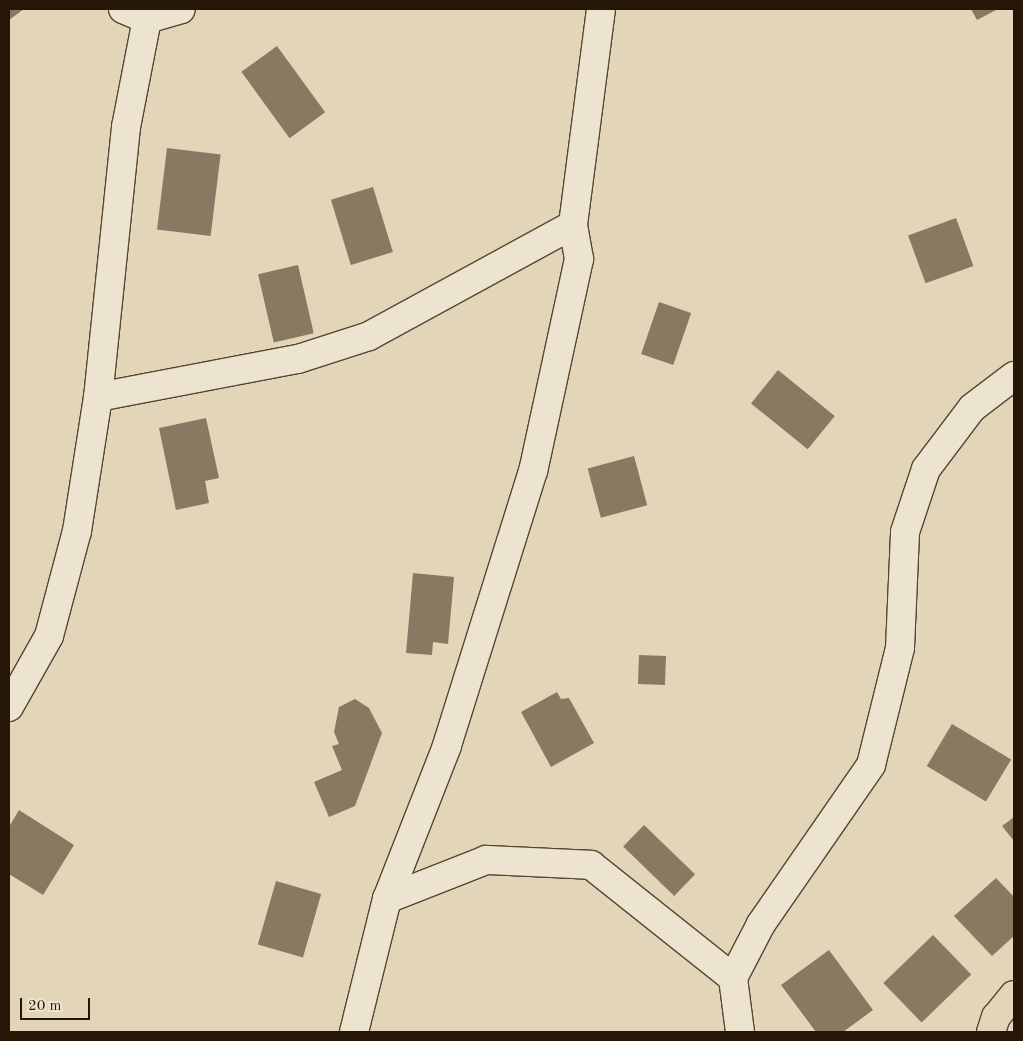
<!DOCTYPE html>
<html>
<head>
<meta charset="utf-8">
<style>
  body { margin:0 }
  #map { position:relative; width:1023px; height:1041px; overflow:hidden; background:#e3d5b7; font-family:"Old Standard TT",serif }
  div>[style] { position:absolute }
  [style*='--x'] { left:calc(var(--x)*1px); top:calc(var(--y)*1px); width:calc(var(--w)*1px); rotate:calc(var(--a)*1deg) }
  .building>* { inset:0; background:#887963; transform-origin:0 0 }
  .roads { filter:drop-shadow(1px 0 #544633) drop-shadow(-1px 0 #544633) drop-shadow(0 1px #544633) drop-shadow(0 -1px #544633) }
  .minor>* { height:28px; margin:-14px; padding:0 14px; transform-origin:14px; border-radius:14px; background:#ede4d0 }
  .major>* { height:28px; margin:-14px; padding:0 14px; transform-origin:14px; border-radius:14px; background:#e3d5b7 }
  span { translate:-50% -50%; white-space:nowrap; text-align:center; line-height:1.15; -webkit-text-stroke:4px #ede4d0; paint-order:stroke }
  .frame { position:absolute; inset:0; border:10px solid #251607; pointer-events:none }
  .scale { position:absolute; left:20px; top:998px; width:70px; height:22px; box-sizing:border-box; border:2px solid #251607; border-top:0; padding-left:6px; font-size:15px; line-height:18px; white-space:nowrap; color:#251607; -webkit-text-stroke:4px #ede4d0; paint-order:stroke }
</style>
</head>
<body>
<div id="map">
  <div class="building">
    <div style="clip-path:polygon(9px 9px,24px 9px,9px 20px)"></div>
    <div style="clip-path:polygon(971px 9px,998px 9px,977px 20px)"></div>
    <div style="left:277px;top:46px;width:82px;height:44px;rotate:54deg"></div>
    <div style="left:167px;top:148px;width:54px;height:82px;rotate:7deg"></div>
    <div style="left:373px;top:187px;width:68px;height:44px;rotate:73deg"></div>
    <div style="left:956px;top:218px;width:51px;height:51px;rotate:70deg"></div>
    <div style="left:298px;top:265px;width:70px;height:41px;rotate:77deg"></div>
    <div style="left:659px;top:302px;width:34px;height:55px;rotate:19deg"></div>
    <div style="left:778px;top:370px;width:73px;height:43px;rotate:39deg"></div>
    <div style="clip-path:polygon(206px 418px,219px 478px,205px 481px,209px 503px,176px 510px,159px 428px)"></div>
    <div style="left:634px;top:456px;width:51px;height:48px;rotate:75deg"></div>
    <div style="clip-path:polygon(413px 573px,454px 577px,448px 644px,433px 642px,432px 655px,406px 653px)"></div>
    <div style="left:639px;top:655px;width:27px;height:29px;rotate:2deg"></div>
    <div style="clip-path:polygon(557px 692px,561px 699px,569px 698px,594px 743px,551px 767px,521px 712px)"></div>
    <div style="clip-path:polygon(355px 699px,369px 708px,382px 733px,355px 806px,329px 817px,314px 782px,342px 770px,332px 746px,339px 744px,334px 732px,339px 707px)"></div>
    <div style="left:952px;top:724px;width:69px;height:49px;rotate:31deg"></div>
    <div style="clip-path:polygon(19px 810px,74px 845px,43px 895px,9px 874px,9px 827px)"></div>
    <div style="clip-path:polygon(1014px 817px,1014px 841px,1002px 826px)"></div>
    <div style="left:644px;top:825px;width:71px;height:30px;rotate:44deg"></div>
    <div style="clip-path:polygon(996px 878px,1014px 897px,1014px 936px,992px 956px,954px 916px)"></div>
    <div style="left:276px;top:881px;width:47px;height:66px;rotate:16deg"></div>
    <div style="left:933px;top:935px;width:55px;height:69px;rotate:46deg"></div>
    <div style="clip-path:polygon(829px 950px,873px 1010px,843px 1032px,816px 1032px,781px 985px)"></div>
  </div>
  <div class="roads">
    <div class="minor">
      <div style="--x:123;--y:9;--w:26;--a:23"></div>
      <div style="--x:147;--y:19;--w:35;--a:-16"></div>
      <div style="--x:601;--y:9;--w:218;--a:97.4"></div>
      <div style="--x:573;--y:225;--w:35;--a:80"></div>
      <div style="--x:579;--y:259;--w:217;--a:102.2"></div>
      <div style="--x:533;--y:471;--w:288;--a:107.4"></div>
      <div style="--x:447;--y:746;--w:164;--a:111.4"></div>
      <div style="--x:387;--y:899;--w:106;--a:-21.5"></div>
      <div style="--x:486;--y:860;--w:105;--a:2.7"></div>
      <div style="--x:591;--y:865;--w:181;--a:38.5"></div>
      <div style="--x:147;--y:19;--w:110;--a:101"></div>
      <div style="--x:126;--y:127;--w:271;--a:95.9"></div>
      <div style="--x:98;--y:397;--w:204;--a:-10.8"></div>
      <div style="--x:298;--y:359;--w:75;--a:-17.9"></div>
      <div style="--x:369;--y:336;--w:232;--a:-28.6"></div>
      <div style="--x:9;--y:707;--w:81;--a:-60.6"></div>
      <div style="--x:49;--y:636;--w:109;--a:-75.1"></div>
      <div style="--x:77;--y:531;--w:136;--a:-81.1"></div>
      <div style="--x:354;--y:1032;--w:137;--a:-76.1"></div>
      <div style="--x:740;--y:1032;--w:54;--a:-97.4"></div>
      <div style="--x:733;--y:978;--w:61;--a:-62.6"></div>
      <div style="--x:761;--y:924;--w:193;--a:-55.3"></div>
      <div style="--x:871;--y:765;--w:121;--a:-76.1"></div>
      <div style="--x:900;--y:648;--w:116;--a:-87.5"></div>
      <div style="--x:905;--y:532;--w:66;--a:-71.6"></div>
      <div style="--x:926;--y:469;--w:76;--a:-53"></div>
      <div style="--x:972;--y:408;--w:53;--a:-37.3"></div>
    </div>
    <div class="major">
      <div style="--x:991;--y:1032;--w:16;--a:-72"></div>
      <div style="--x:996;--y:1017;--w:28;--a:-51"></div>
    </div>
  </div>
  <div class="frame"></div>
  <div class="scale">20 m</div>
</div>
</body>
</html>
